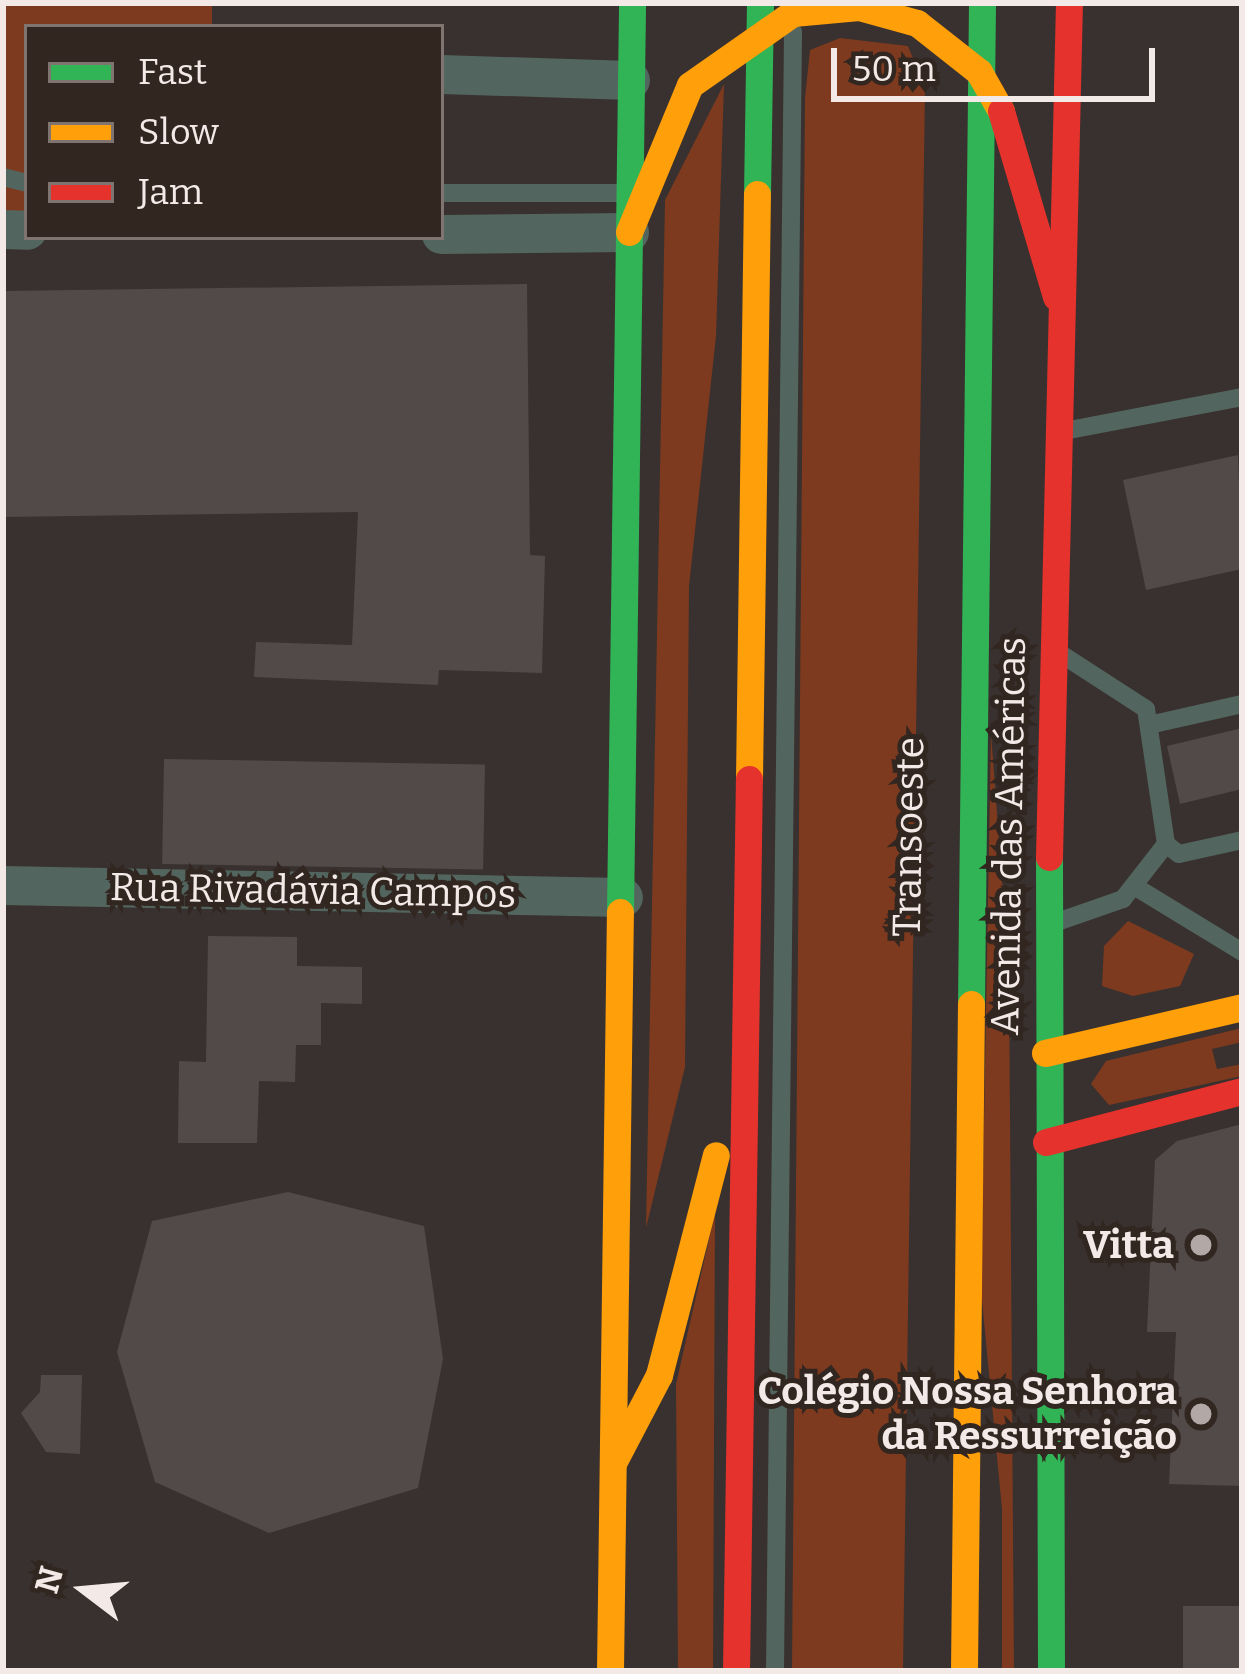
<!DOCTYPE html>
<html>
<head>
<meta charset="utf-8">
<style>
  body { margin:0 }
  #map { position:relative; width:1245px; height:1674px; overflow:hidden; background:#38312f; font-family:Bitter,serif }
  div>[style] { position:absolute }
  [style*='--x'] { left:calc(var(--x)*1px); top:calc(var(--y)*1px); width:calc(var(--w)*1px); rotate:calc(var(--a)*1deg) }
  .green>* { inset:0; background:#7d3a1e }
  .building>* { inset:0; background:#514a48; transform-origin:0 0 }
  .lane>* { height:18px; margin:-9px; padding:0 9px; transform-origin:9px; border-radius:9px; background:#53655f }
  .street>* { height:39px; margin:-19.5px; padding:0 19.5px; transform-origin:19.5px; border-radius:19.5px; background:#53655f }
  .fast>* { height:27px; margin:-13.5px; padding:0 13.5px; transform-origin:13.5px; border-radius:13.5px; background:#30b455 }
  .slow>* { height:27px; margin:-13.5px; padding:0 13.5px; transform-origin:13.5px; border-radius:13.5px; background:#ff9f0a }
  .jam>* { height:27px; margin:-13.5px; padding:0 13.5px; transform-origin:13.5px; border-radius:13.5px; background:#e5322d }
  .dots>* { width:33px; height:33px; translate:-50% -50%; box-sizing:border-box; border:6px solid #322621; border-radius:50% }
  span { translate:-50% -50%; white-space:nowrap; text-align:center; line-height:1.15; -webkit-text-stroke:10px #322621; paint-order:stroke }
  .street-label { font-size:39px; color:#f3eae7 }
  .poi-label { font-size:39px; color:#f3eae7; font-weight:700 }
  .right { translate:-100% -50%; text-align:right }
  .frame { position:absolute; inset:0; border:6px solid #f3eae7; pointer-events:none }
  .legend { position:absolute; left:24px; top:24px; width:420px; height:216px; box-sizing:border-box; background:#322621; border:3px solid #7f7470; margin:0; padding:15px 21px; list-style:none; font-size:36px; color:#f3eae7 }
  .legend li { display:flex; align-items:center; gap:24px; height:60px }
  .legend b { width:60px; border:3px solid #7f7470 }
  .north { position:absolute; left:24px; top:1530px; width:120px; height:120px; -webkit-text-stroke:9px #322621; paint-order:stroke; rotate:286deg; font-size:33px; font-weight:700; line-height:48px; text-align:center; color:#f3eae7 }
  .north::after { content:''; display:block; margin:auto; width:42px; height:54px; background:#f3eae7; clip-path:polygon(50% 0,100% 100%,50% 72%,0 100%) }
  .scale { position:absolute; left:831px; top:48px; width:324px; height:54px; box-sizing:border-box; border:6px solid #f3eae7; border-top:0; padding-left:15px; font-size:36px; line-height:42px; white-space:nowrap; color:#f3eae7; -webkit-text-stroke:9px #322621; paint-order:stroke }
</style>
</head>
<body>
<div id="map">
  <div class="green">
    <div style="clip-path:polygon(3px 3px,212px 3px,212px 27px,27px 27px,27px 222px,3px 222px)"></div>
    <div style="clip-path:polygon(840px 38px,908px 46px,925px 88px,903px 1671px,792px 1671px,805px 98px,810px 50px)"></div>
    <div style="clip-path:polygon(724px 84px,716px 336px,689px 586px,685px 1067px,646px 1228px,665px 200px)"></div>
    <div style="clip-path:polygon(991px 733px,1009px 975px,1014px 1671px,1002px 1671px,1002px 1509px,981px 1290px)"></div>
    <div style="clip-path:polygon(1128px 921px,1194px 954px,1180px 986px,1133px 996px,1102px 986px,1104px 946px)"></div>
    <div style="clip-path:polygon(1242px 1028px,1242px 1042px,1212px 1049px,1217px 1069px,1242px 1064px,1242px 1076px,1109px 1105px,1091px 1084px,1106px 1061px)"></div>
    <div style="clip-path:polygon(715px 1213px,713px 1671px,678px 1671px,676px 1384px)"></div>
  </div>
  <div class="building">
    <div style="clip-path:polygon(527px 284px,530px 555px,545px 556px,542px 673px,439px 670px,438px 685px,254px 677px,256px 642px,352px 645px,358px 512px,3px 517px,3px 291px)"></div>
    <div style="clip-path:polygon(1238px 455px,1242px 569px,1146px 590px,1123px 480px)"></div>
    <div style="clip-path:polygon(1242px 728px,1242px 789px,1180px 804px,1167px 746px)"></div>
    <div style="left:164px;top:759px;width:321px;height:105px;rotate:1deg"></div>
    <div style="clip-path:polygon(208px 936px,297px 937px,297px 966px,362px 967px,362px 1004px,321px 1003px,321px 1045px,296px 1045px,295px 1082px,259px 1081px,257px 1143px,178px 1143px,179px 1061px,206px 1062px)"></div>
    <div style="clip-path:polygon(1242px 1124px,1242px 1486px,1169px 1484px,1176px 1332px,1147px 1332px,1155px 1160px,1177px 1141px)"></div>
    <div style="clip-path:polygon(288px 1192px,424px 1226px,443px 1359px,418px 1488px,269px 1533px,155px 1482px,117px 1352px,152px 1221px)"></div>
    <div style="clip-path:polygon(41px 1375px,82px 1375px,80px 1454px,46px 1452px,21px 1413px,40px 1392px)"></div>
    <div style="left:1183px;top:1606px;width:59px;height:65px"></div>
  </div>
  <div class="lane">
    <div style="--x:3;--y:177;--w:25;--a:14"></div>
    <div style="--x:441;--y:193;--w:184;--a:0"></div>
    <div style="--x:1064;--y:431;--w:181;--a:-10.8"></div>
    <div style="--x:1149;--y:725;--w:95;--a:-12.7"></div>
    <div style="--x:1166;--y:844;--w:16;--a:38"></div>
    <div style="--x:1179;--y:854;--w:65;--a:-12.5"></div>
    <div style="--x:1134;--y:886;--w:127;--a:31.4"></div>
    <div style="--x:1057;--y:922;--w:70;--a:-19.2"></div>
    <div style="--x:1123;--y:899;--w:70;--a:-52"></div>
    <div style="--x:1166;--y:844;--w:136;--a:-98.4"></div>
    <div style="--x:1146;--y:709;--w:98;--a:-147.1"></div>
    <div style="--x:775;--y:1671;--w:1639;--a:-89.37"></div>
  </div>
  <div class="street">
    <div style="--x:441;--y:74;--w:189;--a:1.8"></div>
    <div style="--x:3;--y:229;--w:24;--a:2"></div>
    <div style="--x:441;--y:234;--w:188;--a:-0.6"></div>
    <div style="--x:3;--y:885;--w:620;--a:1.11"></div>
  </div>
  <div class="fast">
    <div style="--x:757;--y:194;--w:191;--a:-89.1"></div>
    <div style="--x:1049;--y:857;--w:814;--a:89.86"></div>
    <div style="--x:620;--y:912;--w:909;--a:-89.24"></div>
    <div style="--x:971;--y:1004;--w:1001;--a:-89.37"></div>
  </div>
  <div class="slow">
    <div style="--x:629;--y:232;--w:159;--a:-67.5"></div>
    <div style="--x:690;--y:85;--w:126;--a:-35"></div>
    <div style="--x:793;--y:13;--w:66;--a:-5.2"></div>
    <div style="--x:859;--y:7;--w:60;--a:15.4"></div>
    <div style="--x:917;--y:23;--w:79;--a:38.3"></div>
    <div style="--x:979;--y:72;--w:45;--a:60.6"></div>
    <div style="--x:749;--y:779;--w:585;--a:-89.22"></div>
    <div style="--x:1045;--y:1053;--w:202;--a:-13.1"></div>
    <div style="--x:613;--y:1463;--w:99;--a:-62.4"></div>
    <div style="--x:659;--y:1375;--w:227;--a:-75.5"></div>
    <div style="--x:610;--y:1671;--w:759;--a:-89.25"></div>
    <div style="--x:964;--y:1671;--w:667;--a:-89.4"></div>
  </div>
  <div class="jam">
    <div style="--x:1001;--y:111;--w:194;--a:73.5"></div>
    <div style="--x:1049;--y:857;--w:854;--a:-88.66"></div>
    <div style="--x:1046;--y:1142;--w:203;--a:-14.6"></div>
    <div style="--x:736;--y:1671;--w:892;--a:-89.17"></div>
  </div>
  <div class="dots">
    <div style="left:1201px;top:1245px;background:#b2a9a7"></div>
    <div style="left:1201px;top:1414px;background:#b2a9a7"></div>
  </div>
  <div class="street-label">
    <span style="left:1009px;top:836px;rotate:-89deg">Avenida das Américas</span>
    <span style="left:909px;top:837px;rotate:-89deg">Transoeste</span>
    <span style="left:313px;top:891px;rotate:1deg">Rua Rivadávia Campos</span>
  </div>
  <div class="poi-label">
    <span class="right" style="left:1174px;top:1245px">Vitta</span>
    <span class="right" style="left:1177px;top:1414px">Colégio Nossa Senhora<br>da Ressurreição</span>
  </div>
  <div class="frame"></div>
  <ul class="legend">
  <li><b style="height:15px;background:#30b455"></b>Fast</li>
  <li><b style="height:15px;background:#ff9f0a"></b>Slow</li>
  <li><b style="height:15px;background:#e5322d"></b>Jam</li>
  </ul>
  <div class="north">N</div>
  <div class="scale">50 m</div>
</div>
</body>
</html>
